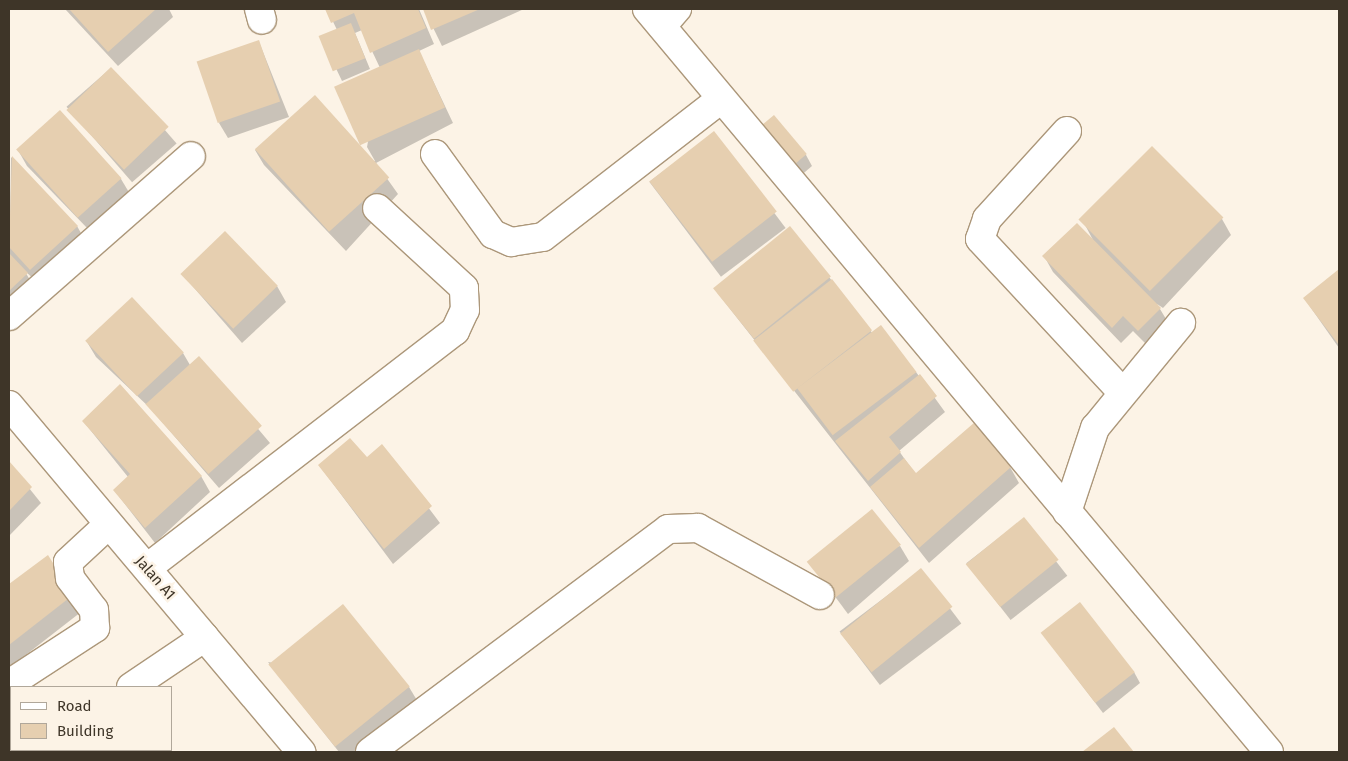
<!DOCTYPE html>
<html>
<head>
<meta charset="utf-8">
<style>
  body { margin:0 }
  #map { position:relative; width:1348px; height:761px; overflow:hidden; background:#fcf3e6; font-family:"Fira Sans",sans-serif }
  div>[style] { position:absolute }
  [style*='--x'] { left:calc(var(--x)*1px); top:calc(var(--y)*1px); width:calc(var(--w)*1px); rotate:calc(var(--a)*1deg) }
  .shadow>* { inset:0; background:#0003; transform-origin:0 0 }
  .building>* { inset:0; background:#e6cfb0; transform-origin:0 0 }
  .roads { filter:drop-shadow(1px 0 #ac977a) drop-shadow(-1px 0 #ac977a) drop-shadow(0 1px #ac977a) drop-shadow(0 -1px #ac977a) }
  .minor>* { height:28px; margin:-14px; padding:0 14px; transform-origin:14px; border-radius:14px; background:#fff }
  span { translate:-50% -50%; white-space:nowrap; text-align:center; line-height:1.15; -webkit-text-stroke:5px #fcf3e6; paint-order:stroke }
  .street-label { font-size:15px; color:#3e3528 }
  .frame { position:absolute; inset:0; border:10px solid #3e3528; pointer-events:none }
  .legend { position:absolute; left:10px; top:686px; width:162px; height:65px; box-sizing:border-box; background:#fcf3e6; border:1px solid #b0a79a; margin:0; padding:6px 9px; list-style:none; font-size:15px; color:#3e3528 }
  .legend li { display:flex; align-items:center; gap:10px; height:25px }
  .legend b { width:25px; border:1px solid #b0a79a }
</style>
</head>
<body>
<div id="map">
  <div class="shadow">
    <div style="clip-path:polygon(65px 9px,169px 9px,173px 17px,118px 66px)"></div>
    <div style="clip-path:polygon(327px 9px,419px 9px,434px 44px,419px 51px,453px 123px,376px 163px,398px 194px,346px 251px,264px 165px,255px 150px,375px 161px,367px 147px,381px 70px,362px 30px,355px 33px,370px 69px,342px 81px,321px 37px,337px 30px)"></div>
    <div style="clip-path:polygon(424px 9px,524px 9px,442px 46px)"></div>
    <div style="clip-path:polygon(259px 42px,289px 117px,228px 138px,219px 123px)"></div>
    <div style="left:111px;top:68px;width:100px;height:59px;rotate:49deg"></div>
    <div style="left:714px;top:133px;width:119px;height:81px;rotate:53deg"></div>
    <div style="clip-path:polygon(766px 140px,806px 155px,812px 166px,798px 178px)"></div>
    <div style="clip-path:polygon(18px 150px,121px 179px,130px 194px,90px 231px,27px 166px)"></div>
    <div style="clip-path:polygon(11px 157px,77px 226px,86px 242px,40px 285px,24px 270px,36px 290px,9px 315px)"></div>
    <div style="clip-path:polygon(1222px 219px,1231px 235px,1163px 308px,1157px 304px,1169px 324px,1148px 346px,1133px 331px,1121px 343px,1053px 272px,1044px 256px,1093px 240px,1084px 223px)"></div>
    <div style="clip-path:polygon(1339px 270px,1339px 348px,1304px 298px)"></div>
    <div style="clip-path:polygon(182px 274px,277px 286px,286px 302px,242px 343px)"></div>
    <div style="clip-path:polygon(829px 277px,873px 334px,916px 372px,945px 412px,899px 451px,916px 475px,1010px 467px,1019px 483px,929px 563px,716px 291px)"></div>
    <div style="clip-path:polygon(87px 342px,183px 353px,190px 365px,198px 358px,270px 443px,219px 488px,150px 408px,96px 357px)"></div>
    <div style="clip-path:polygon(83px 421px,201px 476px,210px 492px,155px 543px,114px 490px,128px 477px)"></div>
    <div style="clip-path:polygon(382px 446px,440px 523px,393px 564px,319px 465px,367px 459px)"></div>
    <div style="clip-path:polygon(9px 463px,41px 503px,9px 536px)"></div>
    <div style="left:1023px;top:519px;width:72px;height:72px;rotate:52deg"></div>
    <div style="clip-path:polygon(900px 546px,909px 561px,848px 614px,810px 563px)"></div>
    <div style="clip-path:polygon(47px 557px,81px 612px,9px 668px,9px 586px)"></div>
    <div style="left:921px;top:570px;width:67px;height:102px;rotate:53deg"></div>
    <div style="clip-path:polygon(1042px 633px,1134px 672px,1140px 683px,1103px 713px)"></div>
    <div style="clip-path:polygon(268px 662px,409px 687px,418px 702px,354px 752px,339px 752px)"></div>
    <div style="clip-path:polygon(11px 707px,11px 750px,58px 750px,9px 752px)"></div>
  </div>
  <div class="building">
    <div style="clip-path:polygon(69px 9px,156px 9px,108px 52px)"></div>
    <div style="clip-path:polygon(325px 9px,418px 9px,426px 28px,370px 53px,354px 13px,331px 23px)"></div>
    <div style="clip-path:polygon(423px 9px,480px 9px,431px 30px)"></div>
    <div style="left:351px;top:23px;width:38px;height:35px;rotate:68deg"></div>
    <div style="left:259px;top:40px;width:65px;height:66px;rotate:71deg"></div>
    <div style="left:419px;top:49px;width:64px;height:93px;rotate:66deg"></div>
    <div style="left:111px;top:67px;width:83px;height:62px;rotate:46deg"></div>
    <div style="left:315px;top:95px;width:111px;height:81px;rotate:48deg"></div>
    <div style="left:60px;top:110px;width:92px;height:59px;rotate:48deg"></div>
    <div style="left:774px;top:115px;width:51px;height:21px;rotate:50deg"></div>
    <div style="left:714px;top:131px;width:102px;height:82px;rotate:52deg"></div>
    <div style="left:1152px;top:146px;width:101px;height:104px;rotate:45deg"></div>
    <div style="clip-path:polygon(12px 156px,78px 226px,30px 270px,9px 247px)"></div>
    <div style="clip-path:polygon(1077px 223px,1161px 308px,1138px 331px,1123px 316px,1112px 328px,1042px 256px)"></div>
    <div style="left:790px;top:226px;width:65px;height:99px;rotate:51deg"></div>
    <div style="left:225px;top:231px;width:76px;height:62px;rotate:46deg"></div>
    <div style="clip-path:polygon(9px 253px,28px 273px,9px 291px)"></div>
    <div style="clip-path:polygon(1339px 269px,1339px 345px,1303px 298px)"></div>
    <div style="left:832px;top:279px;width:65px;height:100px;rotate:52deg"></div>
    <div style="left:132px;top:297px;width:76px;height:64px;rotate:47deg"></div>
    <div style="left:881px;top:325px;width:59px;height:105px;rotate:53deg"></div>
    <div style="left:199px;top:356px;width:94px;height:72px;rotate:48deg"></div>
    <div style="clip-path:polygon(920px 374px,937px 396px,889px 437px,901px 452px,868px 481px,835px 441px)"></div>
    <div style="clip-path:polygon(120px 384px,202px 476px,145px 528px,113px 490px,130px 474px,82px 421px)"></div>
    <div style="clip-path:polygon(975px 422px,1011px 467px,919px 548px,870px 487px,904px 458px,916px 473px)"></div>
    <div style="clip-path:polygon(350px 438px,367px 457px,382px 444px,432px 506px,384px 549px,318px 465px)"></div>
    <div style="clip-path:polygon(9px 461px,32px 487px,9px 511px)"></div>
    <div style="left:872px;top:509px;width:46px;height:84px;rotate:51deg"></div>
    <div style="left:1024px;top:517px;width:55px;height:75px;rotate:51deg"></div>
    <div style="clip-path:polygon(48px 555px,73px 595px,9px 645px,9px 584px)"></div>
    <div style="left:921px;top:568px;width:50px;height:104px;rotate:51deg"></div>
    <div style="left:1080px;top:602px;width:89px;height:50px;rotate:52deg"></div>
    <div style="left:343px;top:604px;width:106px;height:96px;rotate:51deg"></div>
    <div style="clip-path:polygon(11px 706px,11px 750px,26px 750px,23px 752px,9px 752px)"></div>
    <div style="clip-path:polygon(1114px 727px,1134px 752px,1082px 752px)"></div>
  </div>
  <div class="roads">
    <div class="minor">
      <div style="--x:259;--y:9;--w:11;--a:75"></div>
      <div style="--x:647;--y:9;--w:969;--a:50.07"></div>
      <div style="--x:662;--y:26;--w:23;--a:-49"></div>
      <div style="--x:1067;--y:131;--w:119;--a:132.3"></div>
      <div style="--x:987;--y:219;--w:21;--a:109"></div>
      <div style="--x:980;--y:239;--w:209;--a:47.1"></div>
      <div style="--x:435;--y:154;--w:99;--a:54.1"></div>
      <div style="--x:493;--y:234;--w:20;--a:24"></div>
      <div style="--x:511;--y:242;--w:32;--a:-9"></div>
      <div style="--x:543;--y:237;--w:225;--a:-37.8"></div>
      <div style="--x:9;--y:316;--w:242;--a:-41.3"></div>
      <div style="--x:9;--y:405;--w:454;--a:49.9"></div>
      <div style="--x:1067;--y:512;--w:89;--a:-71.6"></div>
      <div style="--x:1095;--y:428;--w:136;--a:-50.7"></div>
      <div style="--x:147;--y:568;--w:389;--a:-37.6"></div>
      <div style="--x:455;--y:331;--w:23;--a:-65"></div>
      <div style="--x:465;--y:310;--w:22;--a:-93"></div>
      <div style="--x:464;--y:288;--w:118;--a:-137.4"></div>
      <div style="--x:9;--y:684;--w:103;--a:-33.1"></div>
      <div style="--x:95;--y:628;--w:18;--a:-93"></div>
      <div style="--x:94;--y:610;--w:40;--a:-127"></div>
      <div style="--x:70;--y:578;--w:16;--a:-97"></div>
      <div style="--x:68;--y:562;--w:54;--a:-42.8"></div>
      <div style="--x:131;--y:687;--w:89;--a:-34"></div>
      <div style="--x:33;--y:752;--w:4;--a:-27"></div>
      <div style="--x:370;--y:752;--w:372;--a:-36.8"></div>
      <div style="--x:668;--y:529;--w:30;--a:-2"></div>
      <div style="--x:698;--y:528;--w:139;--a:28.8"></div>
    </div>
  </div>
  <div class="street-label">
    <span style="left:155px;top:578px;rotate:49deg">Jalan A1</span>
  </div>
  <div class="frame"></div>
  <ul class="legend">
  <li><b style="height:6px;background:#fff"></b>Road</li>
  <li><b style="height:14px;background:#e6cfb0"></b>Building</li>
  </ul>
</div>
</body>
</html>
